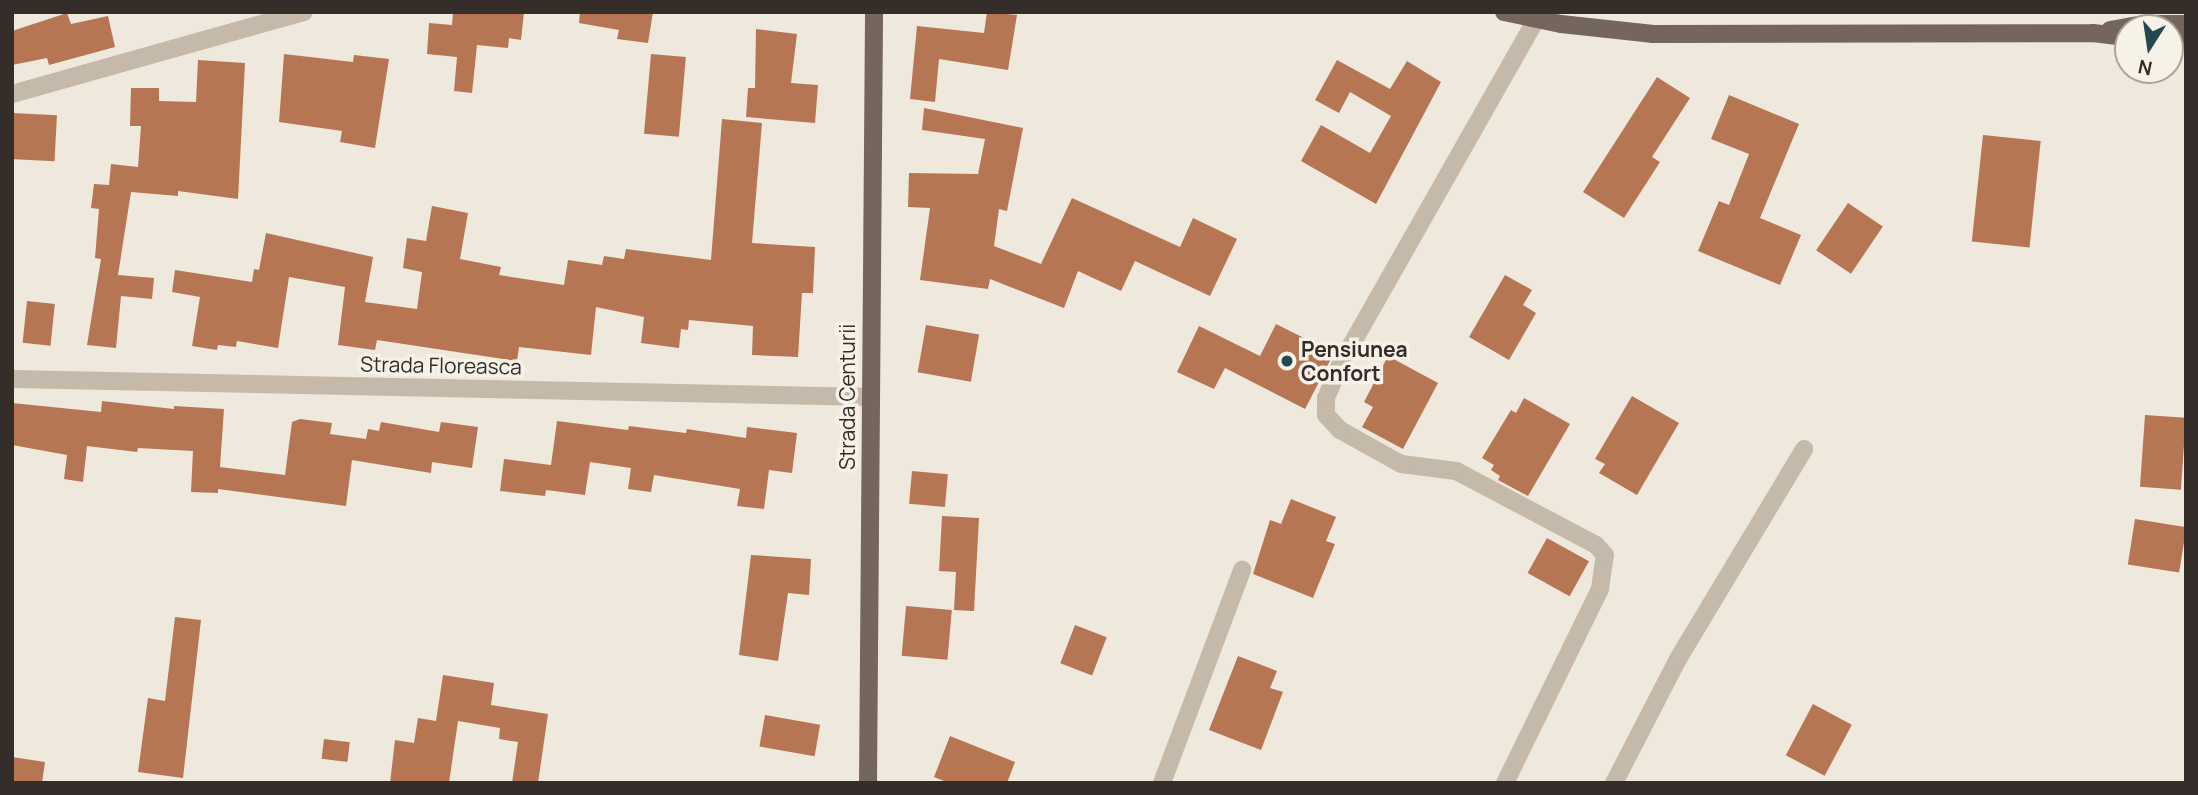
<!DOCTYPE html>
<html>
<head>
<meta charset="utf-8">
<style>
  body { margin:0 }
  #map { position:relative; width:2198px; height:795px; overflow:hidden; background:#efe8dd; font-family:Manrope,sans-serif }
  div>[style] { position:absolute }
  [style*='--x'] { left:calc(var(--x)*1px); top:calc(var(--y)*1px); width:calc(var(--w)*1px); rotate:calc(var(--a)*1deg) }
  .building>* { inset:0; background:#b67653; transform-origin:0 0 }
  .minor>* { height:18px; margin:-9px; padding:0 9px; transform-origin:9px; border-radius:9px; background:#c5b9aa }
  .primary>* { height:18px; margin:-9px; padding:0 9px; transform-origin:9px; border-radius:9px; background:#74665c }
  .dots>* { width:19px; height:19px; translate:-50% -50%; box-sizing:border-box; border:4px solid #f7f2e8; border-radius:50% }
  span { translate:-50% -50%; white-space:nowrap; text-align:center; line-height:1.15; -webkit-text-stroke:7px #f7f2e8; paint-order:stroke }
  .poi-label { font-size:21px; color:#342d29; font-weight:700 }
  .left { translate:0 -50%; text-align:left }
  .street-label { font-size:21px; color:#342d29 }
  .frame { position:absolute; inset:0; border:14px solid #342d29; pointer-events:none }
  .north { position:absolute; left:2114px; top:14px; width:70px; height:70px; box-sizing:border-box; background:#f7f2e8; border:2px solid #a9a39c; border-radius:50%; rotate:192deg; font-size:19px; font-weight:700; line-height:28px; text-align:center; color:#342d29 }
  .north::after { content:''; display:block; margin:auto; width:24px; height:32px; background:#244850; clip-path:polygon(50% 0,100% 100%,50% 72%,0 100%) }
</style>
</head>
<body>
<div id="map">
  <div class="building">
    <div style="clip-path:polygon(453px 12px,524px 12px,521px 40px,509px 38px,508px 48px,477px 45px,472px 93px,454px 91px,457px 57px,427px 54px,429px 23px,452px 25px)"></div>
    <div style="clip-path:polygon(580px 12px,653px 12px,648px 43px,617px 39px,619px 30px,579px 23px)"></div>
    <div style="clip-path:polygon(987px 12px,1017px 15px,1008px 70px,939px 59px,935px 102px,910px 99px,917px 26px,984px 33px)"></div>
    <div style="clip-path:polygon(67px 13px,71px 24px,108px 16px,115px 47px,49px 65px,47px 58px,12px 65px,12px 31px)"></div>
    <div style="clip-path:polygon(756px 29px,797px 34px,791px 83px,818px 85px,815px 123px,746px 117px,748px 88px,755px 88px)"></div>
    <div style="clip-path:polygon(284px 54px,353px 62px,354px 55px,389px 59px,375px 148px,340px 142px,342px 131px,279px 122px)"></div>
    <div style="left:651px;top:54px;width:35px;height:80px;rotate:5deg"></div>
    <div style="clip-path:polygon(198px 60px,245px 63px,238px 199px,178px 191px,178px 196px,131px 192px,118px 275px,154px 278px,152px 299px,121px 296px,116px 348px,87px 345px,101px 259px,95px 258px,99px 209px,91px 208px,94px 184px,109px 185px,111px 164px,138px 167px,141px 126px,130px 126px,131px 88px,159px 88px,159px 101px,196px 102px)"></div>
    <div style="clip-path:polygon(1337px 60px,1390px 89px,1407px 61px,1441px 82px,1376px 204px,1301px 161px,1321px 125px,1370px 153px,1391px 116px,1350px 92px,1339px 113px,1315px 100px)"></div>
    <div style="clip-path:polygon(1657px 77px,1690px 98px,1652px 157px,1660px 162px,1624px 218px,1583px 192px)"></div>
    <div style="clip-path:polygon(1729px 95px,1799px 124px,1760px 218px,1801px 235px,1780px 285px,1698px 251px,1719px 201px,1729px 205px,1749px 154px,1711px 139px)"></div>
    <div style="clip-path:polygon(924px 108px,1023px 128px,1007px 211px,999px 209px,994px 246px,1041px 264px,1072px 198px,1180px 247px,1193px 218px,1237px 239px,1210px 296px,1135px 261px,1121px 291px,1078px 271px,1064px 308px,990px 279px,988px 289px,920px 280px,930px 208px,908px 207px,909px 173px,978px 174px,985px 139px,922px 130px)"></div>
    <div style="left:12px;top:113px;width:45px;height:46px;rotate:3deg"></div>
    <div style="clip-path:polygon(722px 119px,762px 123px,752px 243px,815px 247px,813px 293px,802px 293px,798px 357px,752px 355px,753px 326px,689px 320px,688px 330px,681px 329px,679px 348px,641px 343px,644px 317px,596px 307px,591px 355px,519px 347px,517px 361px,377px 340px,375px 350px,338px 345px,345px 287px,289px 277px,278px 348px,237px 341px,236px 347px,218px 345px,217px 350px,192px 346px,200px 297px,172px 292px,175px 270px,252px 282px,254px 269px,259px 270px,266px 233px,373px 257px,365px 302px,417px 309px,422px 272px,403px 268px,407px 238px,426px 241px,432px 206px,468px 213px,460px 259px,501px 267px,499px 275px,564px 285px,568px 260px,602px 265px,604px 256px,624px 259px,626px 249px,711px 260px)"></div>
    <div style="left:1983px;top:135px;width:58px;height:107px;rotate:6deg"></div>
    <div style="left:1848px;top:203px;width:42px;height:57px;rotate:34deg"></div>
    <div style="clip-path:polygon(1505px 275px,1532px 290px,1523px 305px,1536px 313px,1509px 360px,1469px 337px)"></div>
    <div style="left:27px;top:301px;width:28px;height:42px;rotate:6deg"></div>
    <div style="clip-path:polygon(1276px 324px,1334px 353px,1305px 409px,1225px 368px,1214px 389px,1177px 372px,1199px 326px,1260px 356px)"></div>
    <div style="left:926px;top:325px;width:54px;height:48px;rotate:10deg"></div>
    <div style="clip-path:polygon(1388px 356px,1438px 383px,1403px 449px,1362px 427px,1373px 407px,1364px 402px)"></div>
    <div style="clip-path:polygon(1632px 396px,1679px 423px,1637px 495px,1599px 473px,1605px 464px,1595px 459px)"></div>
    <div style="clip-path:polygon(1524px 398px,1570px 424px,1528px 496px,1498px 480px,1500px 476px,1491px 470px,1494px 465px,1482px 458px,1511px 410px,1516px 413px)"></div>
    <div style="clip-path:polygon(102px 401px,174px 409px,174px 406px,224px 409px,220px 467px,285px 475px,292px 422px,300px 419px,332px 423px,330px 434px,366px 439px,368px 429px,379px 431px,381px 422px,439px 432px,441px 422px,478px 427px,472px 468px,432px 462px,431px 473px,352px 460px,346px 506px,218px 489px,218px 493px,191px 492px,193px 451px,138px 448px,137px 452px,87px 446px,83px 482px,64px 479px,67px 455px,12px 445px,12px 403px,101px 412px)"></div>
    <div style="left:2145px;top:415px;width:41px;height:72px;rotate:4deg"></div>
    <div style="clip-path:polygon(557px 421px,628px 430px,629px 426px,686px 433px,687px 429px,746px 438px,747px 427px,797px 433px,792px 473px,769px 470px,764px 509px,737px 506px,740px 489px,654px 475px,651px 492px,628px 489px,631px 468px,590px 462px,585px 495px,546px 490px,545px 496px,500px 491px,504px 459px,551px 465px)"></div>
    <div style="left:912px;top:471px;width:36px;height:33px;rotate:5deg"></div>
    <div style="clip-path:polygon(1291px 499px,1336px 517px,1326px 541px,1335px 544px,1313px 598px,1253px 574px,1270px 520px,1281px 524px)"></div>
    <div style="clip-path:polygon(942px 516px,979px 518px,974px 611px,954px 610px,956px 572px,939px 571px)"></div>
    <div style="left:2135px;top:519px;width:52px;height:46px;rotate:9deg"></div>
    <div style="left:1547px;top:538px;width:48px;height:40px;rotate:29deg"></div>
    <div style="clip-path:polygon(751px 555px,811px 559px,809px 595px,788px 593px,778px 661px,739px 655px)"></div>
    <div style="left:906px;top:606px;width:46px;height:50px;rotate:5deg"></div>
    <div style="clip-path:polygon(175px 617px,201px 620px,183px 778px,138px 772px,148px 698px,165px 701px)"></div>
    <div style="left:1075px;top:625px;width:34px;height:41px;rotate:21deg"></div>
    <div style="clip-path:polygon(1238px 656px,1277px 671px,1270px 688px,1283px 692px,1261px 750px,1209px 730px)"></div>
    <div style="clip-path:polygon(443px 675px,494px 683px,491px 705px,548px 714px,538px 783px,512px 783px,518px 742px,499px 739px,500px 728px,458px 721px,449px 783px,390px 783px,395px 740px,414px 743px,418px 718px,436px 721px)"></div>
    <div style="left:1813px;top:704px;width:44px;height:58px;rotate:28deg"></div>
    <div style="left:765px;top:715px;width:56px;height:32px;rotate:10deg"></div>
    <div style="clip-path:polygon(950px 736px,1015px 762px,1007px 783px,949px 783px,934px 777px)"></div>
    <div style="left:324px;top:739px;width:26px;height:20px;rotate:7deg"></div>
    <div style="clip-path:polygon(12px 757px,45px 762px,42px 783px,12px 783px)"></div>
  </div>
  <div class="minor">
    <div style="--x:12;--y:94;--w:303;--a:-15.7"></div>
    <div style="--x:12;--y:379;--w:858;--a:1.2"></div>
    <div style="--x:1162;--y:783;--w:228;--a:-69.4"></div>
    <div style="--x:1505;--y:783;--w:216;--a:-63.9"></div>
    <div style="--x:1600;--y:589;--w:34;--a:-82"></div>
    <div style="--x:1605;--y:555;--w:13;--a:-132"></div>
    <div style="--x:1596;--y:545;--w:158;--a:-152.1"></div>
    <div style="--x:1456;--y:471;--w:55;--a:-172.7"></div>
    <div style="--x:1401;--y:464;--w:70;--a:-150.9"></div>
    <div style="--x:1340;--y:430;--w:21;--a:-133"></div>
    <div style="--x:1326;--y:415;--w:17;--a:-90"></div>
    <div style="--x:1326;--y:398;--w:38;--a:-67"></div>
    <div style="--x:1341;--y:363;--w:395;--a:-60.4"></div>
    <div style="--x:1614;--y:783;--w:140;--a:-62.7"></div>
    <div style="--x:1678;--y:659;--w:245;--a:-59"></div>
  </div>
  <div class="primary">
    <div style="--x:1504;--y:12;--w:58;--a:11.9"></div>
    <div style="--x:1561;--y:24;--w:93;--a:6.2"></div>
    <div style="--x:1653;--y:34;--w:440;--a:-0.1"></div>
    <div style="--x:2093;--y:33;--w:35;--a:7"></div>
    <div style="--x:2110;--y:30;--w:35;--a:-10"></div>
    <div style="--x:2144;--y:24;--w:42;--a:0"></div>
    <div style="--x:2170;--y:39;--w:16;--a:4"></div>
    <div style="--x:868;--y:783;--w:771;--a:-89.55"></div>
  </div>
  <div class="dots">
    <div style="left:1287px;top:361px;background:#244850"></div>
  </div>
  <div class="poi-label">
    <span class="left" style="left:1301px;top:361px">Pensiunea<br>Confort</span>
  </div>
  <div class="street-label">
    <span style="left:441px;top:365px;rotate:1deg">Strada Floreasca</span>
    <span style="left:847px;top:397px;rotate:-90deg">Strada Centurii</span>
  </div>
  <div class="frame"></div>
  <div class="north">N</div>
</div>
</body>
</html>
